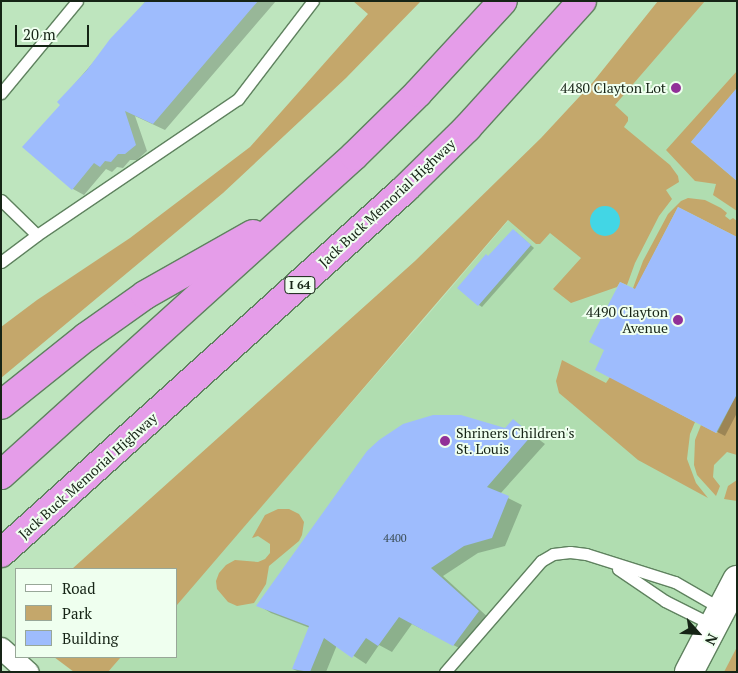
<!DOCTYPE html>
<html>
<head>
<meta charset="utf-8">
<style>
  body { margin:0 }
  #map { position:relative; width:738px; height:673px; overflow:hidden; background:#bee5be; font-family:"PT Serif",serif }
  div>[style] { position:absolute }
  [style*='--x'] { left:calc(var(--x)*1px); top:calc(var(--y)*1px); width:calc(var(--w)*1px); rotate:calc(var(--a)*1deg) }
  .built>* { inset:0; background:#b0ddb0 }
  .green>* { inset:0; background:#c4a76b }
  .water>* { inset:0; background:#42d6e5 }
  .round { border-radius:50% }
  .shadow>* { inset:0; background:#0003 }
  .building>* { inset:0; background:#9ebcfd }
  .roads { filter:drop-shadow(1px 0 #5f825f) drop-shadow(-1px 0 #5f825f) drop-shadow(0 1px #5f825f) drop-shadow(0 -1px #5f825f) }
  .lane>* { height:11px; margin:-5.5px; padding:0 5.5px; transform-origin:5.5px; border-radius:5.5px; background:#fff }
  .street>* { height:21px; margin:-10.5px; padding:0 10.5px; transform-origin:10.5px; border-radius:10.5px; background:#fff }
  .secondary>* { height:28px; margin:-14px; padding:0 14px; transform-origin:14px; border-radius:14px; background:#fff }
  .highway>* { height:28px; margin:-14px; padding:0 14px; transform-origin:14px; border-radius:14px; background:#e59de9 }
  .dots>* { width:14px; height:14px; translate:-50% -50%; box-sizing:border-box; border:2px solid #efffef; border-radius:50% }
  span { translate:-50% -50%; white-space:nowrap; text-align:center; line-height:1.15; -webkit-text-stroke:4px #efffef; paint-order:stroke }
  .number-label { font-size:11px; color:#384a50 }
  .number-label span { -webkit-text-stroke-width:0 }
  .shield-label span { padding:1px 4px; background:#efffef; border:1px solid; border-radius:4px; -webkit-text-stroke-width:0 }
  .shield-label { font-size:12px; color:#162416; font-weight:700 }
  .poi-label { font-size:14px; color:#162416 }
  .right { translate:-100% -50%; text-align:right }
  .left { translate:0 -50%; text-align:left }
  .street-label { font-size:14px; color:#162416 }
  .frame { position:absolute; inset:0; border:2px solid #162416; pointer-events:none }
  .legend { position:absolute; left:15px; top:568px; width:162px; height:90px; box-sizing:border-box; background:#efffef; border:1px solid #98a798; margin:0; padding:6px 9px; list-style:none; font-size:15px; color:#162416 }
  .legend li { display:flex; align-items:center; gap:10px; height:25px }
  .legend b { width:25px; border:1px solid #98a798 }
  .north { position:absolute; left:673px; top:608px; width:50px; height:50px; -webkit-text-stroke:4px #efffef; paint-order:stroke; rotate:116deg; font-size:14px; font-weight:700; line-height:20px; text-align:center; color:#162416 }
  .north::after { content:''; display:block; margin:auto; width:18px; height:22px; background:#162416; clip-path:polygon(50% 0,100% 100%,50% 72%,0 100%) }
  .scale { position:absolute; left:15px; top:25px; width:74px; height:22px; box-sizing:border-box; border:2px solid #162416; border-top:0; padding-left:6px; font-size:15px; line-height:18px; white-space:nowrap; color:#162416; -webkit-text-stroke:4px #efffef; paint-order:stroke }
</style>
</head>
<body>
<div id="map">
  <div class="built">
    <div style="clip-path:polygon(695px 1px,737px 1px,737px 672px,108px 672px,121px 657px,176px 657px,176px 604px,427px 316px)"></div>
  </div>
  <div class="green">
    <div style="clip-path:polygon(353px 1px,421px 1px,346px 78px,223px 193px,1px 378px,1px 327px,37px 300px,130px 238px,250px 147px,368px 14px)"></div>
    <div style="clip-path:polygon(658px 1px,705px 1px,615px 105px,628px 117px,628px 121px,624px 127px,670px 165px,678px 176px,679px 182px,666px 190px,672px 199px,659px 216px,635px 263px,627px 285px,620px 282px,617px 287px,571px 303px,553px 289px,581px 258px,550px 233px,540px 244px,536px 244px,508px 220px,177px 605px,176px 569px,72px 569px,415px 261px,541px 138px,593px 82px)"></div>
    <div style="clip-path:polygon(737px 71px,737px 88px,691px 142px,737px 181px,737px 211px,713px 195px,716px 184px,695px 181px,666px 150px)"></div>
    <div style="clip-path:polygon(688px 198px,705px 200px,721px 208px,727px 213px,725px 216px,730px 220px,733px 218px,737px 221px,737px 237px,678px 207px,635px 290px,633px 288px,643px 261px,668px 214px,681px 201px)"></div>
    <div style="clip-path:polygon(562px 360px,606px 383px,610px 377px,695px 422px,690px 434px,687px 459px,696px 483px,708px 498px,638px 460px,565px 398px,559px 393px,556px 381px)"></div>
    <div style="clip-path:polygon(737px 394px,737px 455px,727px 452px,714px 465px,713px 477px,720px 486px,716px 496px,697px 475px,694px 465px,695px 440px,701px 425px,717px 433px)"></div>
    <div style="clip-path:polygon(737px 480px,737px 501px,724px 499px,728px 486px)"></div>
    <div style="clip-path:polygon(278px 509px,289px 509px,299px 514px,304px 522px,302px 535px,299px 541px,269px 566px,266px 584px,254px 603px,237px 606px,228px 602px,217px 589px,216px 581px,219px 573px,226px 565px,235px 560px,258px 562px,265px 559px,270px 553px,270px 544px,258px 536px,252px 538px,265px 515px)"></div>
    <div style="clip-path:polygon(737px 647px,737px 672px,724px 672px)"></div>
    <div style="clip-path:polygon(54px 657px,121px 657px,108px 672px,74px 672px)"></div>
  </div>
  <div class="water">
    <div class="round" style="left:590px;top:206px;width:30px;height:30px"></div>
  </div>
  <div class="shadow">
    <div style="clip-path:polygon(146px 1px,276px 1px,165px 130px,135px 116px,147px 151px,137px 160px,130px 160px,123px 168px,117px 167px,112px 172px,106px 169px,84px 195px,73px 189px,62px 105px,59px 102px)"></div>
    <div style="clip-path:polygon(516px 232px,534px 248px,482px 307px,479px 305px,489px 257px)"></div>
    <div style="clip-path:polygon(737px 238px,737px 413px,725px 436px,604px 374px)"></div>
    <div style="clip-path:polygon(513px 420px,545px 444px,500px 494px,522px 505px,505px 546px,478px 553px,443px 576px,491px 620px,467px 652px,412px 624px,392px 652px,379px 645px,366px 664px,337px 645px,326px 672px,299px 672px,293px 669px,310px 628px,271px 613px,258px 605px,506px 430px)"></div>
  </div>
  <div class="building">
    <div style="clip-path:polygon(146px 1px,258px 1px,153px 124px,125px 111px,136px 145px,125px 154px,118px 154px,111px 162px,105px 161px,100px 167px,94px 163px,72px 190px,22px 147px,60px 105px,57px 102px,87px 70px,110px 39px)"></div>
    <div style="clip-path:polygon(737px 88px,737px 181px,691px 142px)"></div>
    <div style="clip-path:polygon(678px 207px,737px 237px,737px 394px,716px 433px,595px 370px,604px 350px,589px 342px,620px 282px,635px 289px)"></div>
    <div style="clip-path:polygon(513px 229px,531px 245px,478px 306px,457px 288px,486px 254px,488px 256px)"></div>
    <div style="clip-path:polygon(433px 415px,461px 415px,505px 428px,513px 419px,532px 435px,487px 487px,509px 496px,492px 538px,464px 546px,431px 568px,479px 611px,453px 646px,399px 617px,378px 646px,366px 638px,352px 658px,324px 638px,310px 672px,292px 669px,309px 626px,256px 606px,367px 451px,379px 440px,403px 424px)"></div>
  </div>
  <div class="roads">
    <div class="lane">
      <div style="--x:1;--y:93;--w:119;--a:-50.4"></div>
      <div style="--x:1;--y:200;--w:50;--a:44.2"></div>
      <div style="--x:37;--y:235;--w:243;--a:-34.1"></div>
      <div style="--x:238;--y:99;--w:123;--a:-52.6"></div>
      <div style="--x:1;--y:262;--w:45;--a:-36.9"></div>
      <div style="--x:618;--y:569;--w:57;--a:34.2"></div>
      <div style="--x:665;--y:601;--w:54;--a:26.6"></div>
      <div style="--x:445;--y:672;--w:147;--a:-49.1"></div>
      <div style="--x:541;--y:561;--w:14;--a:-30"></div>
      <div style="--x:553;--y:554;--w:17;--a:-7"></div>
      <div style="--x:570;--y:552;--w:16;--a:7"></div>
      <div style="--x:586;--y:554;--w:93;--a:17.5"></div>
      <div style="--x:675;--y:582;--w:54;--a:29.9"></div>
    </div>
    <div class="street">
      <div style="--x:1;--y:648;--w:36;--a:42"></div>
    </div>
    <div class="secondary">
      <div style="--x:689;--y:672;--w:104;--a:-62.4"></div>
    </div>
    <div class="highway">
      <div style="--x:1;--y:405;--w:109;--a:-38.7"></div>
      <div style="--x:86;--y:337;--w:72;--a:-35.4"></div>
      <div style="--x:145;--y:295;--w:124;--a:-29.5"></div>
      <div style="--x:1;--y:475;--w:476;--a:-42.1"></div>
      <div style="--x:354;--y:156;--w:90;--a:-44.5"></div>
      <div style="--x:418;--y:93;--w:125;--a:-47.3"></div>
      <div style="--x:1;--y:553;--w:544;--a:-42.02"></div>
      <div style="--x:405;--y:189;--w:87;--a:-44.5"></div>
      <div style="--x:467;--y:128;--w:171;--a:-47.8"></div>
    </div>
  </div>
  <div class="dots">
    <div style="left:676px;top:88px;background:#913098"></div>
    <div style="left:678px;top:320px;background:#913098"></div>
    <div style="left:445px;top:441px;background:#913098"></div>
  </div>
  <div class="number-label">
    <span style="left:395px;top:538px">4400</span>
  </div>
  <div class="shield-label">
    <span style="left:300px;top:285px">I 64</span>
  </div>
  <div class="poi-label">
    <span class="right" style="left:666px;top:88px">4480 Clayton Lot</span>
    <span class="right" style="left:668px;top:320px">4490 Clayton<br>Avenue</span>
    <span class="left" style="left:456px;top:441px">Shriners Children's<br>St. Louis</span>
  </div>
  <div class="street-label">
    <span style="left:387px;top:203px;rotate:-43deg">Jack Buck Memorial Highway</span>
    <span style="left:88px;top:476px;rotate:-42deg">Jack Buck Memorial Highway</span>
  </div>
  <div class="frame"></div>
  <ul class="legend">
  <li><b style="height:6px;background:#fff"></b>Road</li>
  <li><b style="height:14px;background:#c4a76b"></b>Park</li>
  <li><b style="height:14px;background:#9ebcfd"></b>Building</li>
  </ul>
  <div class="north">N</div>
  <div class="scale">20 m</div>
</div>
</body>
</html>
